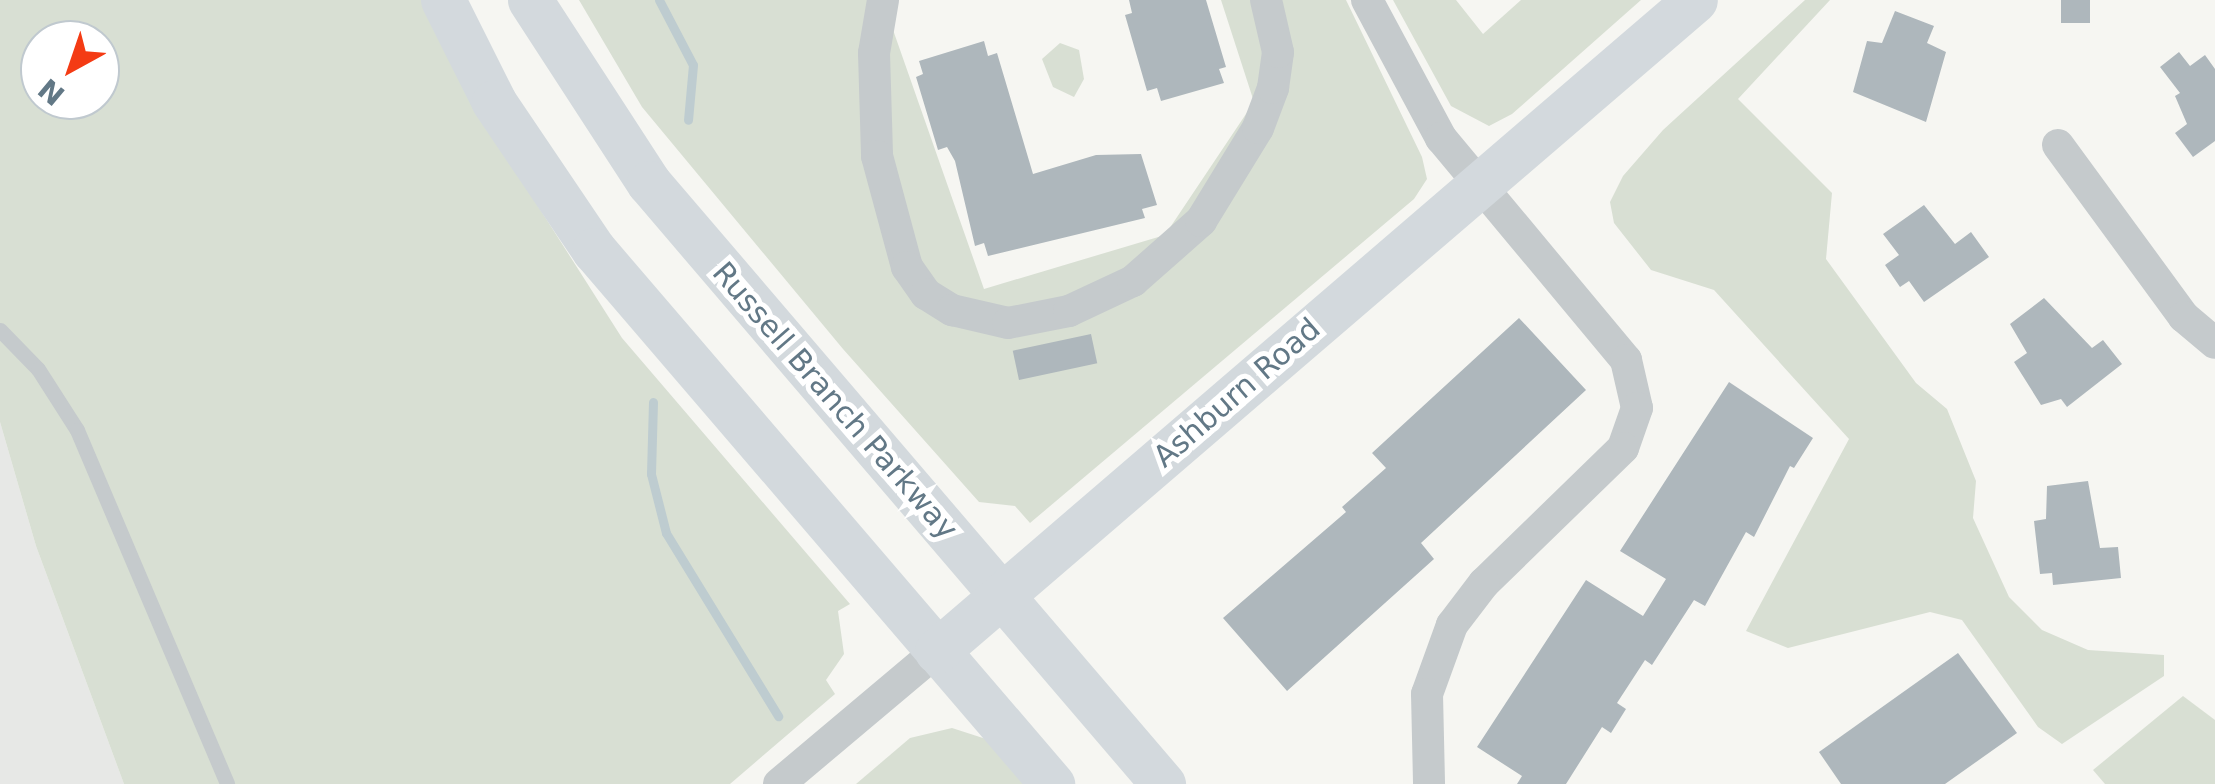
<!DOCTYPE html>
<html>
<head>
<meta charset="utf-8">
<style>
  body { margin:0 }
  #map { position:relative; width:2215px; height:784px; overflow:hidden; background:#f6f6f2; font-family:"DejaVu Sans",sans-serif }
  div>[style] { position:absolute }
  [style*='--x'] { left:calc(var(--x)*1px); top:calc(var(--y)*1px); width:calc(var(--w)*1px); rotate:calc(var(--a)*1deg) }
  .built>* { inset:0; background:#e7e8e6 }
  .green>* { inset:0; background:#d8dfd3 }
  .stream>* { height:9px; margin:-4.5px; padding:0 4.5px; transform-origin:4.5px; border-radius:4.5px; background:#beccd0 }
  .building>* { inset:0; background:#aeb7bc; transform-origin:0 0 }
  .lane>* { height:15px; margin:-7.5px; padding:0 7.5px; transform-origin:7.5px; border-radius:7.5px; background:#c5cacc }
  .street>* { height:32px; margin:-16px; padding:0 16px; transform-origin:16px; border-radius:16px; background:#c5cacc }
  .secondary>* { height:45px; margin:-22.5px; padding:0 22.5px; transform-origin:22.5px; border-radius:22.5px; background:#d3d9dd }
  span { translate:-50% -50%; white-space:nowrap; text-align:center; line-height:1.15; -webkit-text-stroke:10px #fff; paint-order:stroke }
  .street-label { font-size:30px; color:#627886 }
  .north { position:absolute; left:20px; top:20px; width:100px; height:100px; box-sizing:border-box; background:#fff; border:2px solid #c0c9cf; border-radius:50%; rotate:220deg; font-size:28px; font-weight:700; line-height:40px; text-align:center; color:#627886 }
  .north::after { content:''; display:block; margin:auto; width:35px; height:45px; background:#f43b14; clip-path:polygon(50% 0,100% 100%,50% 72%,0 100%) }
</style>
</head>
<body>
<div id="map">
  <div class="built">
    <div style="clip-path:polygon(0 422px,36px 546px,124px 784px,0 784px)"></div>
  </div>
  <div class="green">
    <div style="clip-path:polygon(evenodd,0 0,424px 0,480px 115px,622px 338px,850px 604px,838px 611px,844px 654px,826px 680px,835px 694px,730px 784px,124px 784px,36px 546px,0 422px,0 0,40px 40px,100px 40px,100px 100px,40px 100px,40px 40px)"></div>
    <div style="clip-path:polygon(579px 0,895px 0,892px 27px,984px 289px,1165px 235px,1254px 102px,1221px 0,1346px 0,1422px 157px,1427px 179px,1414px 199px,1030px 523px,1015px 506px,979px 502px,843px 349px,642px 107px)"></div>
    <div style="clip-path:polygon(1393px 0,1456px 0,1483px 34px,1521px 0,1641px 0,1512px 114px,1489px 126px,1451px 106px)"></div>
    <div style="clip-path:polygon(1805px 0,1830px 0,1738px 99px,1832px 193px,1826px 259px,1916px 383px,1947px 409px,1976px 481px,1973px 518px,2009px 597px,2042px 630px,2088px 650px,2164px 655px,2164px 676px,2062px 744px,2038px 727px,1962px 620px,1930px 612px,1788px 648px,1746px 631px,1849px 439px,1714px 290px,1651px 270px,1614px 223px,1610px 202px,1623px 176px,1663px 130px)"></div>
    <div style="clip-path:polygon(1060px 43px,1079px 50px,1084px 79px,1074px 97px,1053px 87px,1042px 59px)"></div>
    <div style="clip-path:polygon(2183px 696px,2215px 720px,2215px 784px,2105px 784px,2093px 770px)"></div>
    <div style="clip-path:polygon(952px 728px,986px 739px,1027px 784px,856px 784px,910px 738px)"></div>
  </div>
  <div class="stream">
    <div style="--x:659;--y:0;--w:73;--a:62.4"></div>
    <div style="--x:693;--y:65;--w:55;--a:95.2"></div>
    <div style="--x:653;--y:402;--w:72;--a:91.6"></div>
    <div style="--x:651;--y:474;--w:61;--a:75.7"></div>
    <div style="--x:666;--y:533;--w:215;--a:58.5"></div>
  </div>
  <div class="building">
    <div style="clip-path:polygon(1129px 0,1206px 0,1226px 67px,1219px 69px,1224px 83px,1161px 101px,1157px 88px,1147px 91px,1125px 15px,1132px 13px)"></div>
    <div style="left:2061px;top:0;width:29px;height:23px"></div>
    <div style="clip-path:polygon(1895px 11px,1934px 26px,1927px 43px,1946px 52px,1926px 122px,1853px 92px,1867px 41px,1882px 43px)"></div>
    <div style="clip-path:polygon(984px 41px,988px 56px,997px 53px,1033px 174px,1096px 155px,1141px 154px,1157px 205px,1142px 209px,1145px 218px,988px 256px,984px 243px,975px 246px,955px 161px,947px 147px,938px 150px,916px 77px,923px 74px,919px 61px)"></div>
    <div style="clip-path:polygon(2179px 52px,2190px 66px,2205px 55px,2215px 69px,2215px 141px,2193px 157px,2175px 133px,2187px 124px,2175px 96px,2180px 93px,2160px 67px)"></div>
    <div style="clip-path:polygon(1924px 205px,1955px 244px,1971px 232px,1989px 257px,1924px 302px,1909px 281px,1900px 287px,1885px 265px,1899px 255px,1883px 234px)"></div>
    <div style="clip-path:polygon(2044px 298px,2092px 348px,2103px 340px,2122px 364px,2067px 407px,2061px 399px,2041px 405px,2014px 362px,2027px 353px,2010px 324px)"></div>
    <div style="clip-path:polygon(1519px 318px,1586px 390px,1421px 543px,1434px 559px,1287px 691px,1223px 618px,1346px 512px,1342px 507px,1386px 468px,1372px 453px)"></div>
    <div style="left:1091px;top:334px;width:30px;height:80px;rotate:78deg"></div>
    <div style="clip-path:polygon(1729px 382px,1813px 438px,1794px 468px,1790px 466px,1754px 537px,1746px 532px,1705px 606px,1694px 600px,1652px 665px,1645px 660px,1617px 703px,1626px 709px,1611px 733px,1602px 727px,1566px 784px,1517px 784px,1522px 776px,1477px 747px,1586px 580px,1643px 616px,1666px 579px,1620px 551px)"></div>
    <div style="clip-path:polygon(2088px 481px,2100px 548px,2118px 547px,2121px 578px,2053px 585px,2052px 573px,2040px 574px,2034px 521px,2046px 519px,2047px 486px)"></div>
    <div style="clip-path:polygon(1958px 653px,2017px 733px,1945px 784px,1841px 784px,1819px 752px)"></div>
  </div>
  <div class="lane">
    <div style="--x:0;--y:330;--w:54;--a:45.7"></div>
    <div style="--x:38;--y:369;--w:72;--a:57.4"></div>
    <div style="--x:77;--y:430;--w:384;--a:67"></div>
  </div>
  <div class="street">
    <div style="--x:883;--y:0;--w:54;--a:99.6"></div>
    <div style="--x:874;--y:53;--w:103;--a:88.3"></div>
    <div style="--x:877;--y:156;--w:115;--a:74.9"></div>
    <div style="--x:907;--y:267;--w:33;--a:55"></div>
    <div style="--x:926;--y:294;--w:31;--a:32"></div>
    <div style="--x:952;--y:310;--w:57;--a:13.1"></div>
    <div style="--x:1008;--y:323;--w:62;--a:-11.1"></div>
    <div style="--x:1069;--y:311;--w:71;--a:-25.1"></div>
    <div style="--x:1133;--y:281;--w:91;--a:-41.4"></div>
    <div style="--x:1201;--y:221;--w:109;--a:-58.5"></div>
    <div style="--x:1258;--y:128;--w:43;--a:-69.4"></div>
    <div style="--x:1273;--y:88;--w:36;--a:-82"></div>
    <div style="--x:1278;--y:52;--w:53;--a:-103"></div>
    <div style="--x:1367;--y:0;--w:157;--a:61.8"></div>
    <div style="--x:1441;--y:138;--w:289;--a:50.2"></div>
    <div style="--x:1626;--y:360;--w:49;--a:77.1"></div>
    <div style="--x:1637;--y:408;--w:42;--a:109.3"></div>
    <div style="--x:1623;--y:448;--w:194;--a:135.8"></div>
    <div style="--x:1484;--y:583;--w:53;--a:127.3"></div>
    <div style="--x:1452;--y:625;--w:73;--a:109.9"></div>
    <div style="--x:1427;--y:694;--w:90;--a:88.7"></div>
    <div style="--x:2058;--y:145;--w:213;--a:53.8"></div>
    <div style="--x:2184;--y:317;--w:40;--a:40"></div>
    <div style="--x:779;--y:784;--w:207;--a:-40.1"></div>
  </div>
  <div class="secondary">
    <div style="--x:443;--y:0;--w:114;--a:63.4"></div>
    <div style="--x:494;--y:102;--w:179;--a:56"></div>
    <div style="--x:594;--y:250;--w:704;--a:49.38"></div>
    <div style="--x:530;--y:0;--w:218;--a:57"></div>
    <div style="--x:649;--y:183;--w:791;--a:49.46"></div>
    <div style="--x:937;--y:651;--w:999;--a:-40.66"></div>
  </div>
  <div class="street-label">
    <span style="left:1237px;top:393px;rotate:-41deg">Ashburn Road</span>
    <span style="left:835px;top:401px;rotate:49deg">Russell Branch Parkway</span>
  </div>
  <div class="north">N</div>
</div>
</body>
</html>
